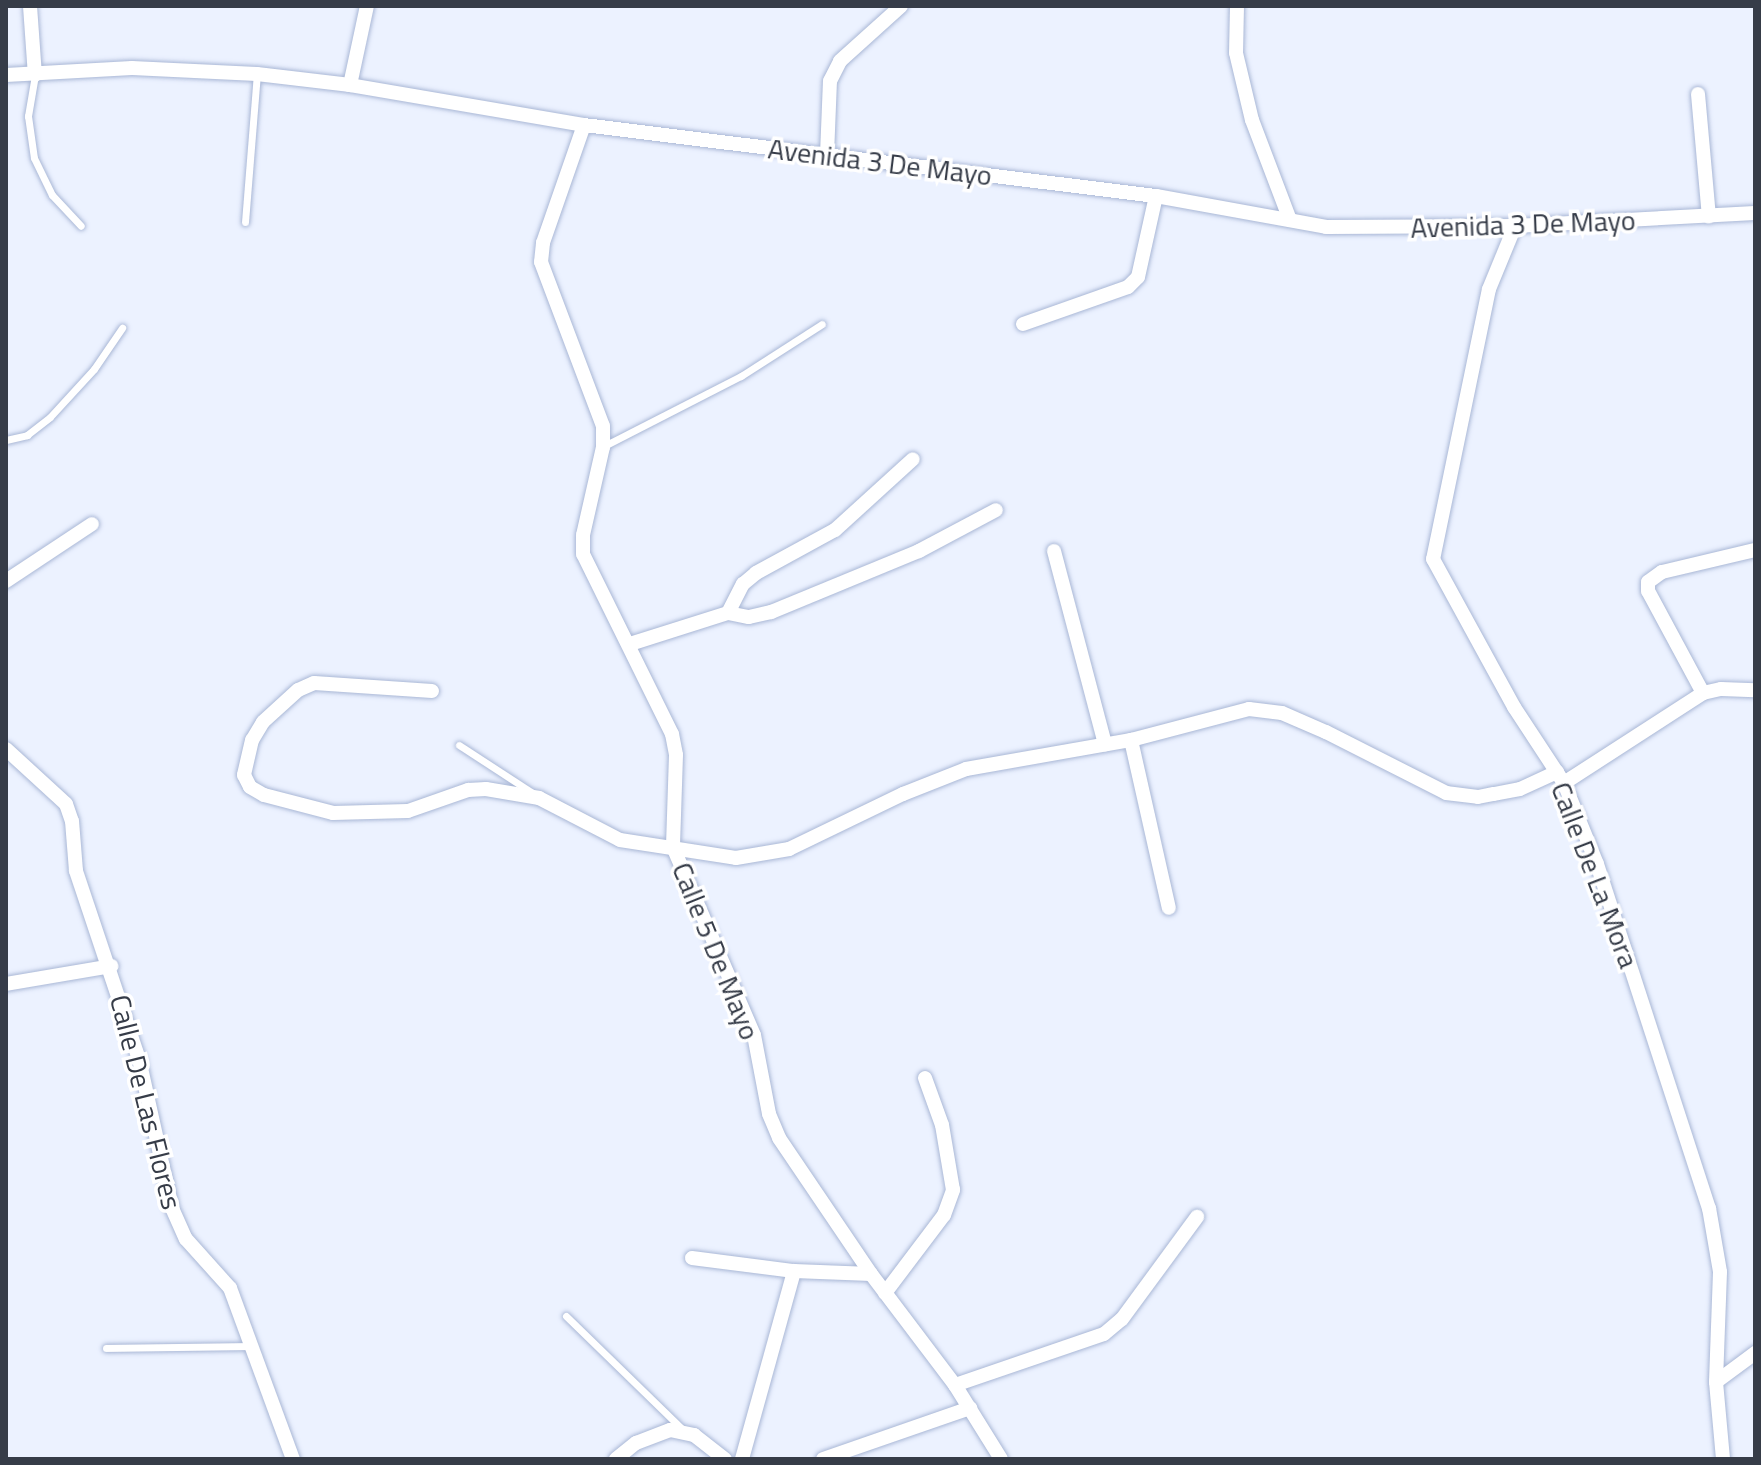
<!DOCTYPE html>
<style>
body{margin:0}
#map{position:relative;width:1761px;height:1465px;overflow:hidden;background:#ecf2ff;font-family:"Titillium Web",sans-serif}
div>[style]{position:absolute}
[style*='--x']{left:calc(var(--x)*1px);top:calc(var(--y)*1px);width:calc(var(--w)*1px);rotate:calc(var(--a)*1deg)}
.roads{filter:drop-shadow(0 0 2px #a9b7d6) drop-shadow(0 0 2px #a9b7d6)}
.lane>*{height:7px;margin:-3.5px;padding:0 3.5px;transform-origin:3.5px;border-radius:3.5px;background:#fff}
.street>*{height:14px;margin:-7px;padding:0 7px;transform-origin:7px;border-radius:7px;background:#fff}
span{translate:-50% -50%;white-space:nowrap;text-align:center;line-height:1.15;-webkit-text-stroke:7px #fff;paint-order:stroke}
.street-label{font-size:28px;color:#363c48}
.frame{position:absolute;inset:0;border:8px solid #363c48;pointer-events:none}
</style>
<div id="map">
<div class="roads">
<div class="lane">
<i style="--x:35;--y:75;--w:42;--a:99.7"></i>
<i style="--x:28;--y:116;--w:42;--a:81.9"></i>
<i style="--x:34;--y:158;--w:41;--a:64.1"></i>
<i style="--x:52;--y:195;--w:42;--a:46.9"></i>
<i style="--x:245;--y:222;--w:148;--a:-85.4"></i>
<i style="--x:6;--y:440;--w:22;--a:-13"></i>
<i style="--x:27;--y:435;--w:29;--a:-38"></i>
<i style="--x:50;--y:417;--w:65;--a:-47.5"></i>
<i style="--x:94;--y:369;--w:50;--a:-55.7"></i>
<i style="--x:604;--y:446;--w:154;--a:-27.1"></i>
<i style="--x:741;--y:376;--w:96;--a:-32.7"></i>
<i style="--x:459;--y:745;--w:86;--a:33.1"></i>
<i style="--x:566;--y:1316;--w:162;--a:44.2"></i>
<i style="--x:106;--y:1348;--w:143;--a:-0.8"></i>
</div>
<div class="street">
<i style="--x:30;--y:6;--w:69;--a:85.9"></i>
<i style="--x:1237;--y:6;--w:47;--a:91.2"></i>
<i style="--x:1236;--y:53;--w:69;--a:76.6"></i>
<i style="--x:1252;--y:120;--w:107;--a:69.2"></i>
<i style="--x:6;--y:75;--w:126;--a:-3.2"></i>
<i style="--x:132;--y:68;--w:125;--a:2.7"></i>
<i style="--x:257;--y:74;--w:94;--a:6.7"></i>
<i style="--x:350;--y:85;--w:237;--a:9.7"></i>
<i style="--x:584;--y:125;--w:576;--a:7.08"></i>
<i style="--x:1156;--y:196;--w:173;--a:10.3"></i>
<i style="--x:1326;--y:227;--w:189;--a:-0.3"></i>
<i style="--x:1515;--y:226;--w:240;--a:-3.1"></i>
<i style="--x:350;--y:85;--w:81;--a:-77.9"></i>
<i style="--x:1698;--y:94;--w:123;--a:84.9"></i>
<i style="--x:584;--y:125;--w:125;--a:109.2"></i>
<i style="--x:543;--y:243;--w:19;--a:96"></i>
<i style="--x:541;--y:262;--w:175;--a:69.3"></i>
<i style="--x:603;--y:426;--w:21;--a:90"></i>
<i style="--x:603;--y:447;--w:90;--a:102.8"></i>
<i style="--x:583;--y:535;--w:19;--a:90"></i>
<i style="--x:583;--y:554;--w:201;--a:63.7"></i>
<i style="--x:672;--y:734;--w:21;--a:79"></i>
<i style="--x:676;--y:755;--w:92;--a:91.9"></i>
<i style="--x:673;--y:847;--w:205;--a:66.7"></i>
<i style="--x:754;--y:1035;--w:80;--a:79.2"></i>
<i style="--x:769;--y:1114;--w:26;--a:67"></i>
<i style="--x:779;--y:1138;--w:164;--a:55.9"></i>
<i style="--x:871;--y:1274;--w:139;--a:52.9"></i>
<i style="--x:955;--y:1385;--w:87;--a:58.1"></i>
<i style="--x:827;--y:155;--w:74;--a:-87.7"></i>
<i style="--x:830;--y:81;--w:22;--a:-63"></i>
<i style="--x:840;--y:61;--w:82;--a:-42"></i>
<i style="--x:1515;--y:226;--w:68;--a:112.4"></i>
<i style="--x:1489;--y:289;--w:276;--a:101.7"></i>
<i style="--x:1433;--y:559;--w:169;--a:61.3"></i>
<i style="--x:1514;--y:707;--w:91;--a:56.7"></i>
<i style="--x:1564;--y:783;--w:87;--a:67.8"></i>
<i style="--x:1597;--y:864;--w:362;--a:72"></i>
<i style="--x:1709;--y:1208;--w:65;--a:80.2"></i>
<i style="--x:1720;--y:1272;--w:110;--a:92.1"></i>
<i style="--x:1716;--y:1382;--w:77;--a:84.8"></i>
<i style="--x:1023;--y:324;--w:111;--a:-19.4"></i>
<i style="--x:1128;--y:287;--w:14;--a:-45"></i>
<i style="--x:1138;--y:277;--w:83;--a:-77.5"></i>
<i style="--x:1054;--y:551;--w:200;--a:75.2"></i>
<i style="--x:6;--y:581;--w:103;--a:-33.5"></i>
<i style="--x:728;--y:613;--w:33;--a:-63"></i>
<i style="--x:743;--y:584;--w:17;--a:-40"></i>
<i style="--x:756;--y:573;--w:90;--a:-28.6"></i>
<i style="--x:835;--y:530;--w:105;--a:-42.3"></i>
<i style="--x:630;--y:644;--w:103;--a:-17.6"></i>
<i style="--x:728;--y:613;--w:21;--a:11"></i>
<i style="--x:749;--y:617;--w:23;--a:-13"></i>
<i style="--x:771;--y:612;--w:160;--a:-22.4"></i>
<i style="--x:919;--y:551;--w:87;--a:-28"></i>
<i style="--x:432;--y:691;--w:118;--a:-176.1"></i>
<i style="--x:314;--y:683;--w:17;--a:156"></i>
<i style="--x:298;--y:690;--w:47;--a:137.6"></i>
<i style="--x:263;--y:722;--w:21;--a:121"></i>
<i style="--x:252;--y:740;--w:36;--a:103"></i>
<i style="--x:244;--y:775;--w:13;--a:63"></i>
<i style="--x:250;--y:787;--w:16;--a:30"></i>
<i style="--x:264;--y:795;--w:71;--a:14.6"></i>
<i style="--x:333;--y:813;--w:75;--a:-1.5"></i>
<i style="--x:408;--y:811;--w:64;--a:-19.3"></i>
<i style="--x:468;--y:790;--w:18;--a:-3"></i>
<i style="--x:486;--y:789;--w:54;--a:9.6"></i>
<i style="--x:539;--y:798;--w:91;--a:27.4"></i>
<i style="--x:620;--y:840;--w:117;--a:8.8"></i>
<i style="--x:736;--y:858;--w:54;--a:-9.6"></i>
<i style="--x:789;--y:849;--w:127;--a:-25.8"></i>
<i style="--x:903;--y:794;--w:68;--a:-21.6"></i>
<i style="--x:966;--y:769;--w:168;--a:-10"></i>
<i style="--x:1131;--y:740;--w:122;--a:-14.7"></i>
<i style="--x:1249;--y:709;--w:33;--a:7"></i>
<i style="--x:1282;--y:713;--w:48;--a:23.4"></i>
<i style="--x:1326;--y:732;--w:135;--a:26.9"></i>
<i style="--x:1446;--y:793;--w:32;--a:7"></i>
<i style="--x:1478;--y:797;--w:16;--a:-11"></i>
<i style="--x:1494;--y:794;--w:26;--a:-11"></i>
<i style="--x:1520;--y:789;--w:41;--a:-24.7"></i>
<i style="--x:1703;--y:693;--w:116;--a:-118.3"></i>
<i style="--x:1648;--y:591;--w:9;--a:-90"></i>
<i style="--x:1648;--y:582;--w:17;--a:-36"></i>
<i style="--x:1662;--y:572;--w:96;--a:-13.3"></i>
<i style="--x:1131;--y:740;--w:172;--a:77.3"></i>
<i style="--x:6;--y:749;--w:81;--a:42.5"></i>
<i style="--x:66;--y:804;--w:18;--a:71"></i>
<i style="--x:72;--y:821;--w:50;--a:85.4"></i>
<i style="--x:76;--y:871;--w:198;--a:71.5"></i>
<i style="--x:139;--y:1059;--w:153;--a:77.5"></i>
<i style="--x:172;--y:1208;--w:34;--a:66"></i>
<i style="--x:186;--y:1239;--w:66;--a:48.1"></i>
<i style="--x:230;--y:1288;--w:182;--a:69.8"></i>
<i style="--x:1564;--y:783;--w:166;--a:-32.9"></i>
<i style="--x:1703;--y:693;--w:18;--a:-13"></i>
<i style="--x:1721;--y:689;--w:34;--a:2"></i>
<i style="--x:6;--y:984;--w:107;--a:-9.7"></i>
<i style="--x:692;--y:1258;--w:103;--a:7.3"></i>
<i style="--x:794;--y:1271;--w:77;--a:2.2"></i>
<i style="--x:885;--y:1293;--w:98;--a:-52.9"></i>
<i style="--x:944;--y:1215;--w:27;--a:-70"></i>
<i style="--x:953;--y:1190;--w:66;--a:-99.6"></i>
<i style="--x:942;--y:1125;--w:50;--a:-109.9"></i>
<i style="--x:1716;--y:1382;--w:49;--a:-36.6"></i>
<i style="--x:955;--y:1385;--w:157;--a:-18.9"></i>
<i style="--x:1104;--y:1334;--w:23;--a:-40"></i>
<i style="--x:1122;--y:1319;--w:127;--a:-53.7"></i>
<i style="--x:616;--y:1459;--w:26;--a:-39"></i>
<i style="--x:636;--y:1443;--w:36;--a:-21"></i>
<i style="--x:670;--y:1430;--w:25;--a:12"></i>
<i style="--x:694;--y:1435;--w:39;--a:38"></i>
<i style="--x:742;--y:1459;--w:195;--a:-74.5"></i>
<i style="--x:823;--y:1459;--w:156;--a:-19.1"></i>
</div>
</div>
<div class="street-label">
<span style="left:880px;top:162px;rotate:7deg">Avenida 3 De Mayo</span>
<span style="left:1523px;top:224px;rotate:-2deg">Avenida 3 De Mayo</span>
<span style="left:1595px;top:875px;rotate:69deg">Calle De La Mora</span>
<span style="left:716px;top:951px;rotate:68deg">Calle 5 De Mayo</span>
<span style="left:146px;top:1102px;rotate:76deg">Calle De Las Flores</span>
</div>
<div class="frame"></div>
</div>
